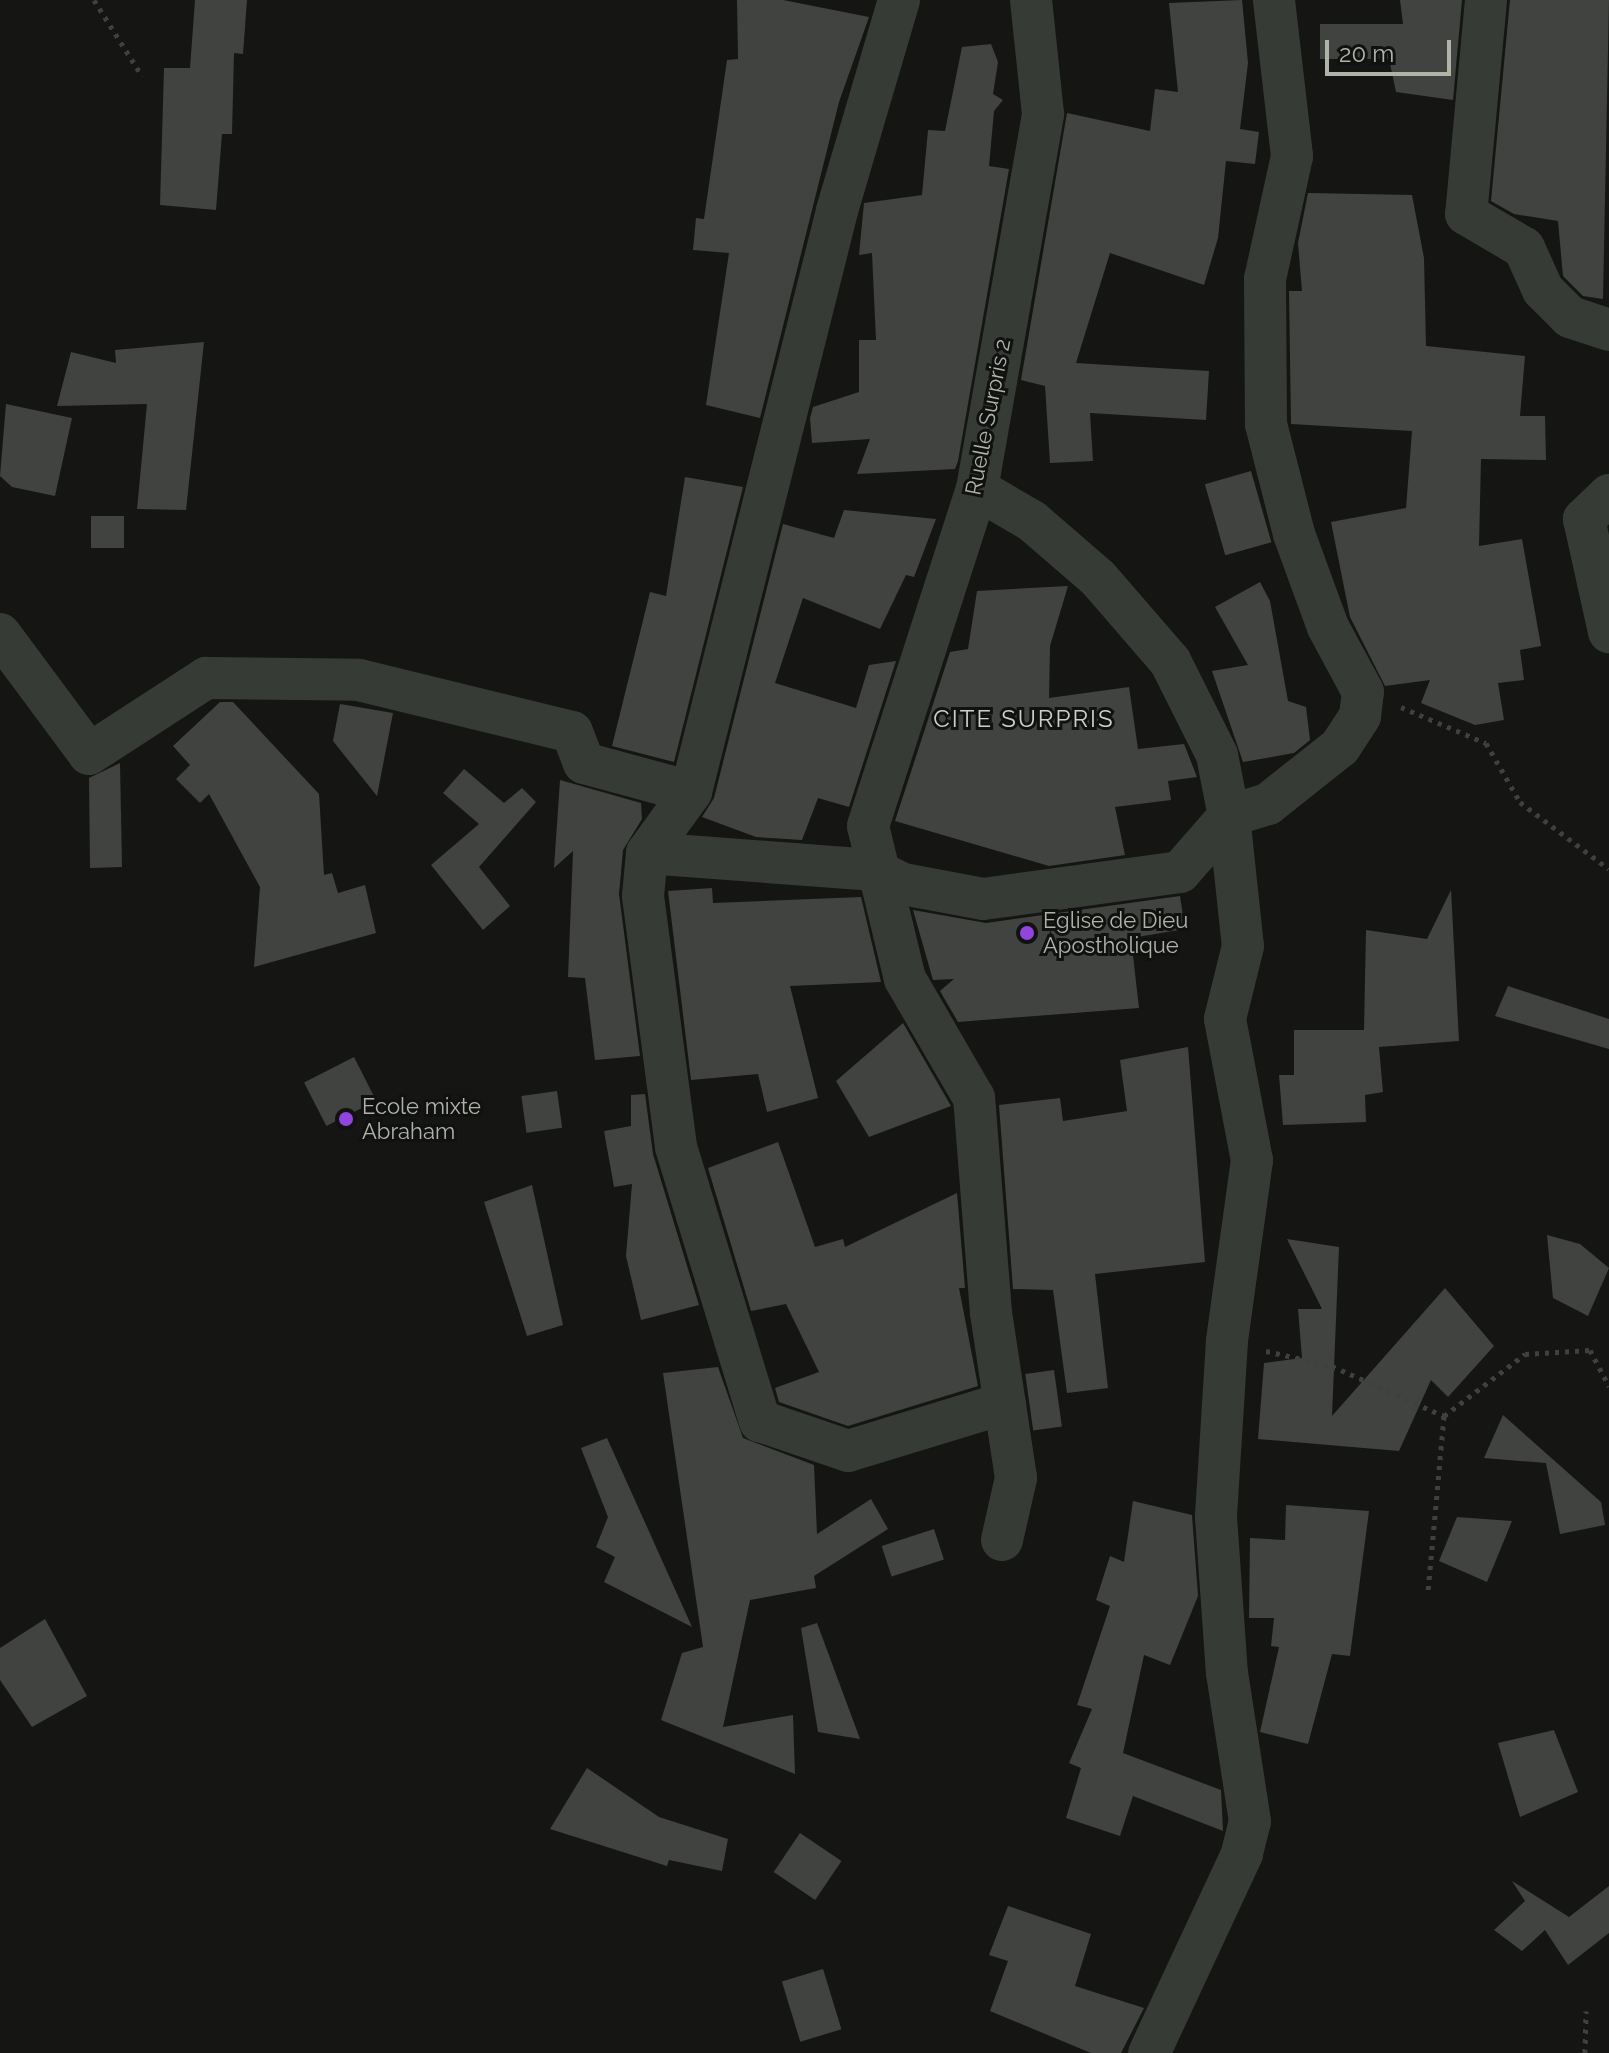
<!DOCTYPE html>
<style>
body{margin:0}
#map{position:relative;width:1609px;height:2053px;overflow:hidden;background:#151614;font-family:Raleway,sans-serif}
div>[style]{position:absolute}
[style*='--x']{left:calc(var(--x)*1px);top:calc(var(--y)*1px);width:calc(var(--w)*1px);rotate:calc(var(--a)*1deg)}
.building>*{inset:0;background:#40433f;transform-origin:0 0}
.path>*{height:5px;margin-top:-2.5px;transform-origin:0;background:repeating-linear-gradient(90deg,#3e413c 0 4px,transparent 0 10px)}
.street>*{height:42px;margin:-21px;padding:0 21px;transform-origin:21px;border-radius:21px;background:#373b36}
.dots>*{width:22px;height:22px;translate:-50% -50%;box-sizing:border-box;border:4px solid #101110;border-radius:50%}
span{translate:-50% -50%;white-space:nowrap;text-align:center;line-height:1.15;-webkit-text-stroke:6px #101110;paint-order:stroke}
.street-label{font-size:22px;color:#aeb5a8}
.poi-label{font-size:22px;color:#aeb5a8}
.left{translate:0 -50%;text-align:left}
.neighbourhood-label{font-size:24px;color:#ccd1c8;letter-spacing:2px}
.scale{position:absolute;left:1325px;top:40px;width:126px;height:36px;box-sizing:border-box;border:4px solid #aeb5a8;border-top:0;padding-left:10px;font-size:24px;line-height:28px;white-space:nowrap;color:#aeb5a8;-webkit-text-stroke:6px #101110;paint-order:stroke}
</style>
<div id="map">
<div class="building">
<i style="clip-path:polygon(195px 0,247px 0,243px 54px,234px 53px,232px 134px,222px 134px,216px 210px,160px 205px,164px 68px,190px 68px)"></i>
<i style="clip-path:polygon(737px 0,783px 0,869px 17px,839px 102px,760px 418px,706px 405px,729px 253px,693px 250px,696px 218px,704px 219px,727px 60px,738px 59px)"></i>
<i style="clip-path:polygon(1242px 0,1248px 63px,1240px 129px,1259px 132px,1255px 164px,1226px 161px,1218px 238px,1204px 285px,1110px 253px,1076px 363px,1209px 371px,1206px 420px,1090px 413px,1093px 461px,1050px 463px,1045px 386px,1021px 380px,1067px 113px,1150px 131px,1155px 89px,1178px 92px,1169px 3px)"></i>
<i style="clip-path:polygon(1400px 0,1462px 0,1453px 100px,1396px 92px,1389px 59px,1320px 59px,1320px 24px,1403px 24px)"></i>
<i style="clip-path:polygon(1510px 0,1609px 0,1603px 299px,1583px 296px,1563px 276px,1558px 221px,1514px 214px,1491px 201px)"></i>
<i style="clip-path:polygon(991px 44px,998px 62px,993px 94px,1003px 100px,994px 111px,989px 166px,1009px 169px,958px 461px,955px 469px,857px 474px,870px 439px,812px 443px,810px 418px,813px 407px,859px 392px,859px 340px,876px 340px,872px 253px,859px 255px,864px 203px,922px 195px,928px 130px,945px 131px,962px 47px)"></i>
<i style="clip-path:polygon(1308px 193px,1412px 195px,1424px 258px,1426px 346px,1525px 356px,1520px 416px,1545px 416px,1546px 460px,1481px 459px,1479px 546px,1522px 539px,1541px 646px,1520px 650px,1524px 680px,1498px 683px,1504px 720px,1475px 725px,1421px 703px,1430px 680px,1385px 686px,1350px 617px,1331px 522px,1406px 508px,1412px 431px,1291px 424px,1289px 291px,1302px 291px,1298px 243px)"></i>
<i style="clip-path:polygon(204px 342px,186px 510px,137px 509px,147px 404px,57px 406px,71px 352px,116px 363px,115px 350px)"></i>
<i style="clip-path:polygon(6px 404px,72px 418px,55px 496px,12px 487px,0 476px)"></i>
<i style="left:1251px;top:471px;width:74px;height:48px;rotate:74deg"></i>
<i style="clip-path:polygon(685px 477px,743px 487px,674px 762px,612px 746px,650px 592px,666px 596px)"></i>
<i style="clip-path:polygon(844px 510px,936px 519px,914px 577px,906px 575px,880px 629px,803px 598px,775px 683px,856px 708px,869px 665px,896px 661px,849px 807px,818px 798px,802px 840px,756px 837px,702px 817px,714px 798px,783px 524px,834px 538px)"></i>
<i style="left:91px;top:516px;width:33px;height:32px"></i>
<i style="clip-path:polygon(1260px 582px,1270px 601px,1288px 701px,1306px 707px,1310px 740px,1294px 753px,1243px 762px,1212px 671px,1248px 665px,1215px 607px)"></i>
<i style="clip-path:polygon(1068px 586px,1050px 646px,1049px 698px,1129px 687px,1138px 749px,1184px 744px,1197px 777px,1168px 781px,1171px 800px,1115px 807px,1125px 855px,1049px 866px,895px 821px,950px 652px,968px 649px,977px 591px)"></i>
<i style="clip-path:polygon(220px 702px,233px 702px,319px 794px,324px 875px,332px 873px,338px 893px,365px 885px,376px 933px,254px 967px,260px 887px,209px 794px,200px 803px,176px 779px,190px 765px,173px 746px)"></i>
<i style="clip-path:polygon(340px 704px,393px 713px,377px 796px,333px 741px)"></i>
<i style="clip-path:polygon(120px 763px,122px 867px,90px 868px,89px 778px)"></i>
<i style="clip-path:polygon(464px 769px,504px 803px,522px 788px,536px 802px,479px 867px,510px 906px,483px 930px,431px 865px,479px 824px,443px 793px)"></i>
<i style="clip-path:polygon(560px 780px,641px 803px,642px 819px,623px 850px,619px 894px,640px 1056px,595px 1060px,585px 978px,568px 977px,573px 851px,554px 868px)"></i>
<i style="clip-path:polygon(712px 888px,713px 903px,861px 897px,881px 982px,790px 986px,818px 1098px,767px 1112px,758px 1074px,691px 1080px,668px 891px)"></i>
<i style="clip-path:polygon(1451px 890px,1459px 1041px,1379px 1047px,1383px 1092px,1365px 1095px,1366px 1122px,1283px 1125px,1279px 1075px,1294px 1075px,1294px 1030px,1364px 1030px,1366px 930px,1427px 939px)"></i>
<i style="clip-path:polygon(1180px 896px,1185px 929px,1131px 938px,1139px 1008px,958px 1022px,940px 991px,954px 979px,933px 980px,913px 910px,986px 923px)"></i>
<i style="clip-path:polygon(1508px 986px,1609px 1019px,1609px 1049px,1495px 1016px)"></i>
<i style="clip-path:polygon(903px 1023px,951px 1106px,869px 1137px,836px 1081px)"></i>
<i style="clip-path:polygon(1188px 1047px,1205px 1262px,1095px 1274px,1108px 1388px,1067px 1393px,1053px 1290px,1013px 1289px,999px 1105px,1060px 1098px,1063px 1121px,1127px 1111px,1120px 1060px)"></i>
<i style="left:354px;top:1057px;width:49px;height:56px;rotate:63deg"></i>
<i style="left:557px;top:1091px;width:37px;height:36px;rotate:82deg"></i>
<i style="clip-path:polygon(645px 1094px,653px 1154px,699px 1305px,641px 1320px,626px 1256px,632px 1184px,614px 1187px,604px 1131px,631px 1126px,631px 1095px)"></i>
<i style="clip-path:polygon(778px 1142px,815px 1247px,843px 1239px,845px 1247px,957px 1193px,965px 1288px,959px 1288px,978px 1386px,848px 1426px,779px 1402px,775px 1388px,819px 1372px,786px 1304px,751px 1311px,708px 1168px)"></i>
<i style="clip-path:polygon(532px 1185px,563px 1325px,527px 1336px,484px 1202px)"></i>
<i style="clip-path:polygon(1547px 1235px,1580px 1244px,1609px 1268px,1588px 1316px,1553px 1298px)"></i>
<i style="clip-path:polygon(1287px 1239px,1339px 1247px,1332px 1416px,1445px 1288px,1494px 1346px,1448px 1397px,1431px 1380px,1399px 1451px,1258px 1439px,1264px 1363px,1302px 1358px,1298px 1309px,1322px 1309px)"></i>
<i style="clip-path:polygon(718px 1367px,743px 1438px,814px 1465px,817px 1534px,871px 1499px,888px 1529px,814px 1576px,816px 1588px,750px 1600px,723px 1727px,793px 1715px,795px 1774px,661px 1720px,682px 1653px,703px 1647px,663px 1373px)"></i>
<i style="left:1054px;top:1370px;width:57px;height:29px;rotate:82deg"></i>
<i style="clip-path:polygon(1503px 1415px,1601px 1502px,1605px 1525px,1560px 1534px,1546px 1463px,1484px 1458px)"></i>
<i style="clip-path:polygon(607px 1438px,692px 1627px,604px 1582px,615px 1557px,596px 1547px,608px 1517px,581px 1448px)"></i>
<i style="clip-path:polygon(1133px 1501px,1192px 1515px,1198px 1596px,1170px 1665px,1144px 1655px,1123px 1753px,1221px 1790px,1223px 1831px,1133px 1796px,1120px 1836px,1066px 1818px,1081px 1768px,1069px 1763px,1092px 1709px,1077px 1705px,1110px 1606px,1096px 1600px,1110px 1556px,1124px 1562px)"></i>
<i style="clip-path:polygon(1286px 1505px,1369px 1511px,1350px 1656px,1332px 1654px,1308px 1744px,1260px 1732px,1279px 1647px,1271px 1646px,1274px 1618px,1249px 1618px,1250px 1538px,1285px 1540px)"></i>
<i style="clip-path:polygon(1457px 1517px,1512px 1521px,1487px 1582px,1439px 1561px)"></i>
<i style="left:934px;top:1529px;width:32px;height:55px;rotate:72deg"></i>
<i style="clip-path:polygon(45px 1619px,87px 1696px,32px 1727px,0 1680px,0 1648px)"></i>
<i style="clip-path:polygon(817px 1623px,860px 1739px,818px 1732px,801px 1628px)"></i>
<i style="clip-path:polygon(1554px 1730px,1578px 1792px,1520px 1817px,1498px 1743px)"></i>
<i style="clip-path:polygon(587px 1768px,659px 1817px,728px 1839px,722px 1871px,669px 1860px,667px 1866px,550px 1829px)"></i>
<i style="left:800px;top:1833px;width:50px;height:47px;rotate:34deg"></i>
<i style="clip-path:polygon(1512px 1881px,1569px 1917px,1609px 1886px,1609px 1933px,1568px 1965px,1545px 1930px,1522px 1951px,1494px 1930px,1525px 1901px)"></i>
<i style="clip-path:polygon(1008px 1906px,1091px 1934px,1075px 1986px,1144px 2008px,1121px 2053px,1091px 2053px,990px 2011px,1008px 1961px,989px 1955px)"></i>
<i style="left:823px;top:1969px;width:63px;height:43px;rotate:73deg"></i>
</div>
<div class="path">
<i style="--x:94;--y:0;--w:90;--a:57.7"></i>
<i style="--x:1401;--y:707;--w:92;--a:23"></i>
<i style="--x:1486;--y:743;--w:68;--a:60"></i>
<i style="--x:1520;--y:802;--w:111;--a:37"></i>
<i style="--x:1266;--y:1351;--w:68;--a:12.8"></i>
<i style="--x:1332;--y:1366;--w:123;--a:24.1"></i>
<i style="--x:1444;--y:1416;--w:176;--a:95.2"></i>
<i style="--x:1444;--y:1416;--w:102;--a:-37.4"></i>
<i style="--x:1525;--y:1354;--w:65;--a:-3.5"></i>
<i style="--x:1590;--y:1350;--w:41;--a:62.2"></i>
<i style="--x:1585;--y:2053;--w:42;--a:-88.6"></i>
</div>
<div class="street">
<i style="--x:899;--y:0;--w:220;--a:106.4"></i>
<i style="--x:837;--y:211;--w:599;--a:104.11"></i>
<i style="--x:691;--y:792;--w:75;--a:125.8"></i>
<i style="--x:647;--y:853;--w:43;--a:95.3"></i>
<i style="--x:643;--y:896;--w:253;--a:82.5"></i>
<i style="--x:676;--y:1147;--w:287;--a:73"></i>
<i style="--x:760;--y:1421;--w:93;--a:18.8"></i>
<i style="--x:848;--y:1451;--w:164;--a:-17"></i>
<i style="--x:1486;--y:0;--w:215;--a:95.3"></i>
<i style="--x:1466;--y:214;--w:67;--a:30.4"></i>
<i style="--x:1524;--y:248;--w:46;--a:65.7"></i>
<i style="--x:1543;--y:290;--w:38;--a:45"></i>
<i style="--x:1570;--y:317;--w:41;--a:18.4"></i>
<i style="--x:977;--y:489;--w:64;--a:30.2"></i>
<i style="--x:1032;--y:521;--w:87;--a:40.8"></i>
<i style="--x:1098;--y:578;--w:110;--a:49.1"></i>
<i style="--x:1170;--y:661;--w:105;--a:63.4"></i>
<i style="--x:1217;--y:755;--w:62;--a:78.9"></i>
<i style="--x:1229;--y:816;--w:131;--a:83.9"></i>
<i style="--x:1243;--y:946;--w:75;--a:103.9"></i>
<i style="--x:1225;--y:1019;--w:144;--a:79.2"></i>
<i style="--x:1252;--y:1160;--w:183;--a:97.9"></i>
<i style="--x:1227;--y:1341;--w:176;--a:93.6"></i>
<i style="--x:1216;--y:1517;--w:156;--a:86"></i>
<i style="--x:1227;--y:1673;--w:150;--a:81.2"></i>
<i style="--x:1250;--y:1821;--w:34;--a:104"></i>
<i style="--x:1242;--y:1854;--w:220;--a:115"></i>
<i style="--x:1609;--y:495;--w:35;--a:136"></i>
<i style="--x:1584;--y:519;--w:116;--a:77.5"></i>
<i style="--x:0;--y:634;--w:149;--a:53.4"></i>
<i style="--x:89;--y:754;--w:140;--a:-33"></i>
<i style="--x:206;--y:678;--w:153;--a:0.7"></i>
<i style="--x:359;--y:680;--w:219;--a:13.7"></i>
<i style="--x:572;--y:732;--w:33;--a:69"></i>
<i style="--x:584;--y:763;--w:111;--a:15.2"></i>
<i style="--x:647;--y:853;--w:229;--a:4.3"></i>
<i style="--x:875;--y:870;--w:31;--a:27"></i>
<i style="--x:903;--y:884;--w:81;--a:10.6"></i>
<i style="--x:983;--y:899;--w:199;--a:-7.8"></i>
<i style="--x:1180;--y:872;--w:74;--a:-48.8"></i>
<i style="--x:1229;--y:816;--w:41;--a:-17.1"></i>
<i style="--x:1268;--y:804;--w:92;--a:-38.4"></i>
<i style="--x:1340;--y:747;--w:37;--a:-57"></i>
<i style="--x:1360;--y:716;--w:24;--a:-83"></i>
<i style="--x:1363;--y:692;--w:74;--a:-118.3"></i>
<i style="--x:1328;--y:627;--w:99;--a:-110.1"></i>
<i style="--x:1294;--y:534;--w:114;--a:-104.3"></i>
<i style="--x:1266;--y:424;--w:145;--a:-90.4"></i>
<i style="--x:1265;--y:279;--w:126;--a:-77.6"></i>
<i style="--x:1292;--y:156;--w:157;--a:-96.6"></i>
<i style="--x:1002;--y:1540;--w:64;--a:-77.3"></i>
<i style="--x:1016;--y:1478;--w:167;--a:-98.6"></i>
<i style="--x:991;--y:1313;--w:216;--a:-94.5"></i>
<i style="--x:974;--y:1098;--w:138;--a:-120.1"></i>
<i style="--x:905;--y:979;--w:157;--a:-103.6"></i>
<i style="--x:868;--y:826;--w:354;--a:-72.1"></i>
<i style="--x:977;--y:489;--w:381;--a:-80"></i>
<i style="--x:1043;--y:114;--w:115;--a:-96"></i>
</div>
<div class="dots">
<i style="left:1027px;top:933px;background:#9245dd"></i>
<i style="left:346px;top:1119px;background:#9245dd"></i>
</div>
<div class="street-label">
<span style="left:988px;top:417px;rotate:-79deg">Ruelle Surpris 2</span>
</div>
<div class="poi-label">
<span class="left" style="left:1043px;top:933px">Eglise de Dieu<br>Apostholique</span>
<span class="left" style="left:362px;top:1119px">Ecole mixte<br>Abraham</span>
</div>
<div class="neighbourhood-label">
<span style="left:1024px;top:719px">CITE SURPRIS</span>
</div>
<div class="scale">20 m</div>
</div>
